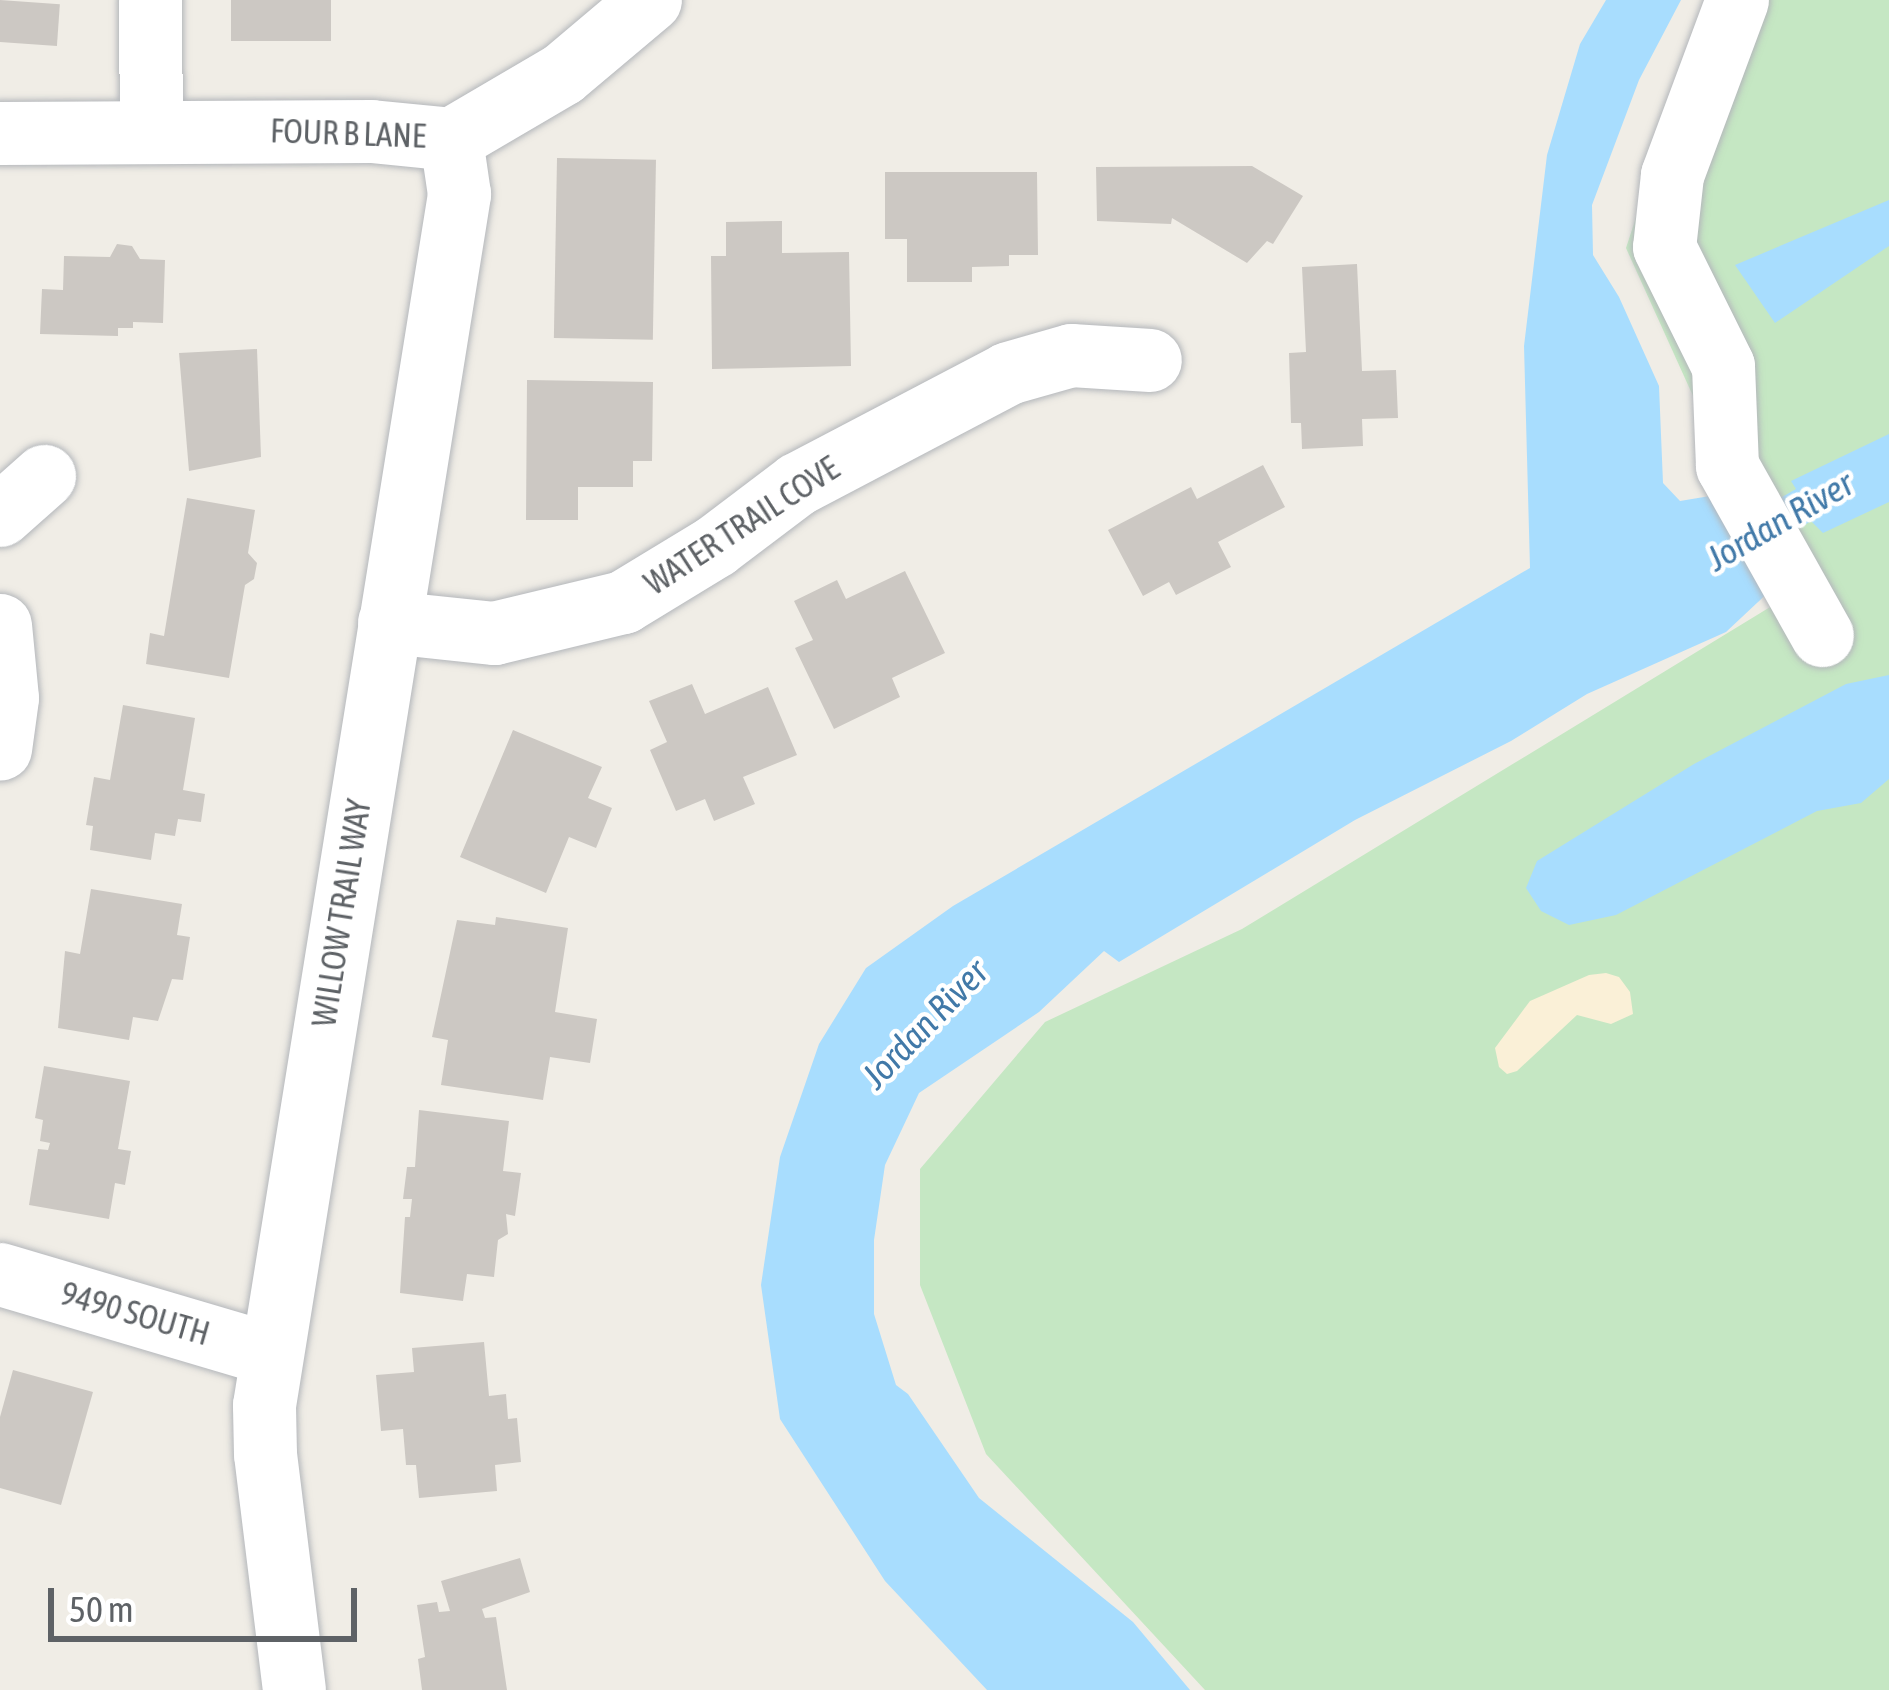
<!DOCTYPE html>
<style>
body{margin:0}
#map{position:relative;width:1889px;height:1690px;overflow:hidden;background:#f0ede6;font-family:"Asap Condensed",sans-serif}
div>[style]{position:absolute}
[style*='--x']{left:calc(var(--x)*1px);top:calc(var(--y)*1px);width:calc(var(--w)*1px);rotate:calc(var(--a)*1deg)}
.green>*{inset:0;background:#c5e7c3}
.sand>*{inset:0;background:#faf0d7}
.water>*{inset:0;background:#a8ddfe}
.building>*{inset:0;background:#ccc8c3;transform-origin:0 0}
.roads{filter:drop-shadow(0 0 3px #b4b7bb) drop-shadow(0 0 3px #b4b7bb)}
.minor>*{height:63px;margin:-31.5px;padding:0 31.5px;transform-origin:31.5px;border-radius:31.5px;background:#fff}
span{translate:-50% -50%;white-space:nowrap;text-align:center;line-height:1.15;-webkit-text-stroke:9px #fff;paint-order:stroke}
.street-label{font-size:33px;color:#5e6266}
.water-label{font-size:36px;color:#4179a8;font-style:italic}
.scale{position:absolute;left:48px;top:1588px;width:309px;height:54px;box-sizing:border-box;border:6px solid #5e6266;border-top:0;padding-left:15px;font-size:36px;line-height:42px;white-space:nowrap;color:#5e6266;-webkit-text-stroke:9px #fff;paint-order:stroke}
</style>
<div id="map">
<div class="green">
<i style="clip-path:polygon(1707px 0,1889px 0,1889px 1690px,1205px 1690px,986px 1454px,920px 1285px,920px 1169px,1045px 1022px,1242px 929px,1813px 581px,1698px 407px,1626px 248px)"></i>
</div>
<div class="sand">
<i style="clip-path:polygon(1606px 973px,1619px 977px,1630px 992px,1633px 1014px,1611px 1024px,1577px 1015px,1517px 1071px,1507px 1074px,1499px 1067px,1495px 1048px,1530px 1001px,1589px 975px)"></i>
</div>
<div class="water">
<i style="clip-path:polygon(1606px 0,1681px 0,1639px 80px,1592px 205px,1593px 255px,1619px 297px,1659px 386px,1663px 483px,1680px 501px,1722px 494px,1742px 520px,1796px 489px,1791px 481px,1889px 434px,1889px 502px,1823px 533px,1811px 521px,1759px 553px,1774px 587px,1726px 632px,1587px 694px,1511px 741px,1355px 820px,1119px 962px,1104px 951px,1039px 1012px,919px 1093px,885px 1165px,874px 1240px,874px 1314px,896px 1385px,908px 1394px,979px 1498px,1133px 1622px,1190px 1690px,987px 1690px,885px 1581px,780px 1419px,761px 1285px,780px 1157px,819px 1044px,866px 968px,953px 906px,1530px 568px,1524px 346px,1547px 155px,1580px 44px)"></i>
<i style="clip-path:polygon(1889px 200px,1889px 246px,1775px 323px,1735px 265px)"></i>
<i style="clip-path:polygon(1889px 675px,1889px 779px,1861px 803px,1817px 811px,1616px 915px,1569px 925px,1541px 911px,1526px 888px,1537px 861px,1694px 764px,1846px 684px)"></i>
</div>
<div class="building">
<i style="left:0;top:0;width:60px;height:42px;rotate:4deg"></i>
<i style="left:231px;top:0;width:100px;height:41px"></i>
<i style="left:557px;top:158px;width:99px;height:180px;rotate:1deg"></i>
<i style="clip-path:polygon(1252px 166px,1303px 196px,1273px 244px,1267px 241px,1247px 263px,1172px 218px,1171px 224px,1097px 221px,1096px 167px)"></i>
<i style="clip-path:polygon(885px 172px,1037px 172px,1038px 255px,1009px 255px,1009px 266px,972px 267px,972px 282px,907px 282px,907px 239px,885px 239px)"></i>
<i style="clip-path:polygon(782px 221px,782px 253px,849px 252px,851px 366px,712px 369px,711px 256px,726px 256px,726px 222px)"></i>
<i style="clip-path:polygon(117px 244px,132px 246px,140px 259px,165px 260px,163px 323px,133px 322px,133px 328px,118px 328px,118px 336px,40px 334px,42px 289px,63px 290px,64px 256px,110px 257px)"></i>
<i style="clip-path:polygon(1357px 264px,1362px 371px,1396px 370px,1398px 418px,1362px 419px,1363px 446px,1302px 449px,1301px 423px,1291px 423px,1289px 353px,1306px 352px,1302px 267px)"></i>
<i style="clip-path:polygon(257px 349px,261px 457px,189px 471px,179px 353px)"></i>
<i style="clip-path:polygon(527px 380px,653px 382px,652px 461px,633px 461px,633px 487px,578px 487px,578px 520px,526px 520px)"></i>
<i style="clip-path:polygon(1263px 465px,1285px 507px,1218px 542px,1231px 567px,1176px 595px,1169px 582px,1143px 596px,1108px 530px,1191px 487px,1197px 499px)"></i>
<i style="clip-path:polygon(187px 498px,255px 510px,248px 553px,257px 563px,254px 579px,245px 585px,229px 678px,146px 664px,150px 633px,164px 636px)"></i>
<i style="clip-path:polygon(905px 571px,945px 653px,892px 678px,900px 697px,834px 729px,795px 648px,813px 640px,794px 601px,837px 580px,846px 599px)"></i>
<i style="clip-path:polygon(692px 684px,705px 714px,768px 687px,797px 755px,743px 777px,755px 804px,714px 821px,705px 799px,676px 811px,650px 750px,667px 742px,649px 701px)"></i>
<i style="clip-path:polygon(123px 705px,195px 718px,183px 790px,205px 794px,201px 822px,178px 819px,175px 836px,155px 833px,151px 860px,90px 850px,93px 826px,86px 825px,94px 777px,110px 780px)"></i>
<i style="clip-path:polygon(513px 730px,602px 767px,588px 798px,612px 808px,596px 848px,569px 837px,546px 893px,460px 857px)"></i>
<i style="clip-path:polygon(91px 889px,182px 904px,177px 935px,190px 937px,183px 980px,172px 979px,158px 1021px,133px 1017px,129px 1040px,58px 1028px,65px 951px,80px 954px)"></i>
<i style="clip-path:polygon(496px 917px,568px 928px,555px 1012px,597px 1019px,590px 1063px,550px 1057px,543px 1100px,441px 1085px,448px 1040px,432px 1037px,457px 920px,495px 925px)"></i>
<i style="clip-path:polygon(44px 1066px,130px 1081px,118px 1149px,131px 1151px,125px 1185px,115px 1183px,109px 1219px,29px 1205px,38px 1149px,48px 1150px,50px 1143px,40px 1141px,43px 1120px,35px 1118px)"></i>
<i style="clip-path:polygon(419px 1110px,509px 1121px,503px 1171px,521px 1173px,515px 1216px,506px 1214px,508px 1234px,498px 1240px,494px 1277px,467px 1274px,463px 1301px,400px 1293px,405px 1217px,410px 1217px,412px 1199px,403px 1199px,407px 1167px,415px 1167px)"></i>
<i style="clip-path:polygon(484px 1342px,489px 1396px,506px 1394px,508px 1419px,517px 1418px,521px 1462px,495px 1465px,497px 1491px,419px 1498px,416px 1465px,406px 1465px,403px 1429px,381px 1431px,376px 1375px,414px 1372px,412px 1348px)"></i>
<i style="clip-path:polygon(13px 1370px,93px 1392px,61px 1505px,0 1488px,0 1417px)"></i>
<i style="clip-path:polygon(520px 1558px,530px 1592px,482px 1609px,485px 1618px,496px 1617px,507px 1690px,422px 1690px,418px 1659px,425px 1657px,417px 1605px,437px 1602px,439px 1612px,450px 1611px,441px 1581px)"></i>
</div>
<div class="roads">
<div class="minor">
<i style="--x:150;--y:0;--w:132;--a:89.6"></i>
<i style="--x:1737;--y:0;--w:187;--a:110.4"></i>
<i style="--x:1672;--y:175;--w:72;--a:96.3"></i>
<i style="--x:1664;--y:247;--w:133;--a:63.6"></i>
<i style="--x:1723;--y:366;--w:100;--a:87.7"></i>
<i style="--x:1727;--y:466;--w:194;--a:60.7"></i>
<i style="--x:0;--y:133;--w:371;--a:-0.3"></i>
<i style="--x:371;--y:131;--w:80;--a:5.7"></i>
<i style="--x:451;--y:139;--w:129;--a:-30.4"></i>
<i style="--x:562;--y:74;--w:115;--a:-40.1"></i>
<i style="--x:0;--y:515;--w:59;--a:-41.6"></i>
<i style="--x:389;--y:622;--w:106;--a:6"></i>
<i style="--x:494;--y:633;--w:133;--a:-13.5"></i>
<i style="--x:623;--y:602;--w:108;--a:-31.3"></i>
<i style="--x:715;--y:546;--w:103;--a:-37.1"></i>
<i style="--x:797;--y:484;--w:238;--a:-27.7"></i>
<i style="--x:1008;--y:373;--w:66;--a:-15.9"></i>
<i style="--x:1071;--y:355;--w:79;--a:3.6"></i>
<i style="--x:0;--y:625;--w:73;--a:84.5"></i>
<i style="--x:7;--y:698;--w:51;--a:97.8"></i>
<i style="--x:0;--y:1274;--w:282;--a:16.5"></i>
<i style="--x:294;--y:1690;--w:238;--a:-97"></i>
<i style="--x:265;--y:1454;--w:49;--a:-91.2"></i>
<i style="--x:264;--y:1405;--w:1227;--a:-80.85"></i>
<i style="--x:459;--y:194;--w:56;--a:-98.3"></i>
</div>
</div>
<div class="street-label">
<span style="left:348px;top:134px;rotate:2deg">FOUR B LANE</span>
<span style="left:742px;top:526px;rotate:-33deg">WATER TRAIL COVE</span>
<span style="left:342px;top:913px;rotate:-81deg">WILLOW TRAIL WAY</span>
<span style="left:135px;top:1314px;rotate:16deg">9490 SOUTH</span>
</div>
<div class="water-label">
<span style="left:1780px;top:521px;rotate:-30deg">Jordan River</span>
<span style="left:925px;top:1024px;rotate:-46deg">Jordan River</span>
</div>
<div class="scale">50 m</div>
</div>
